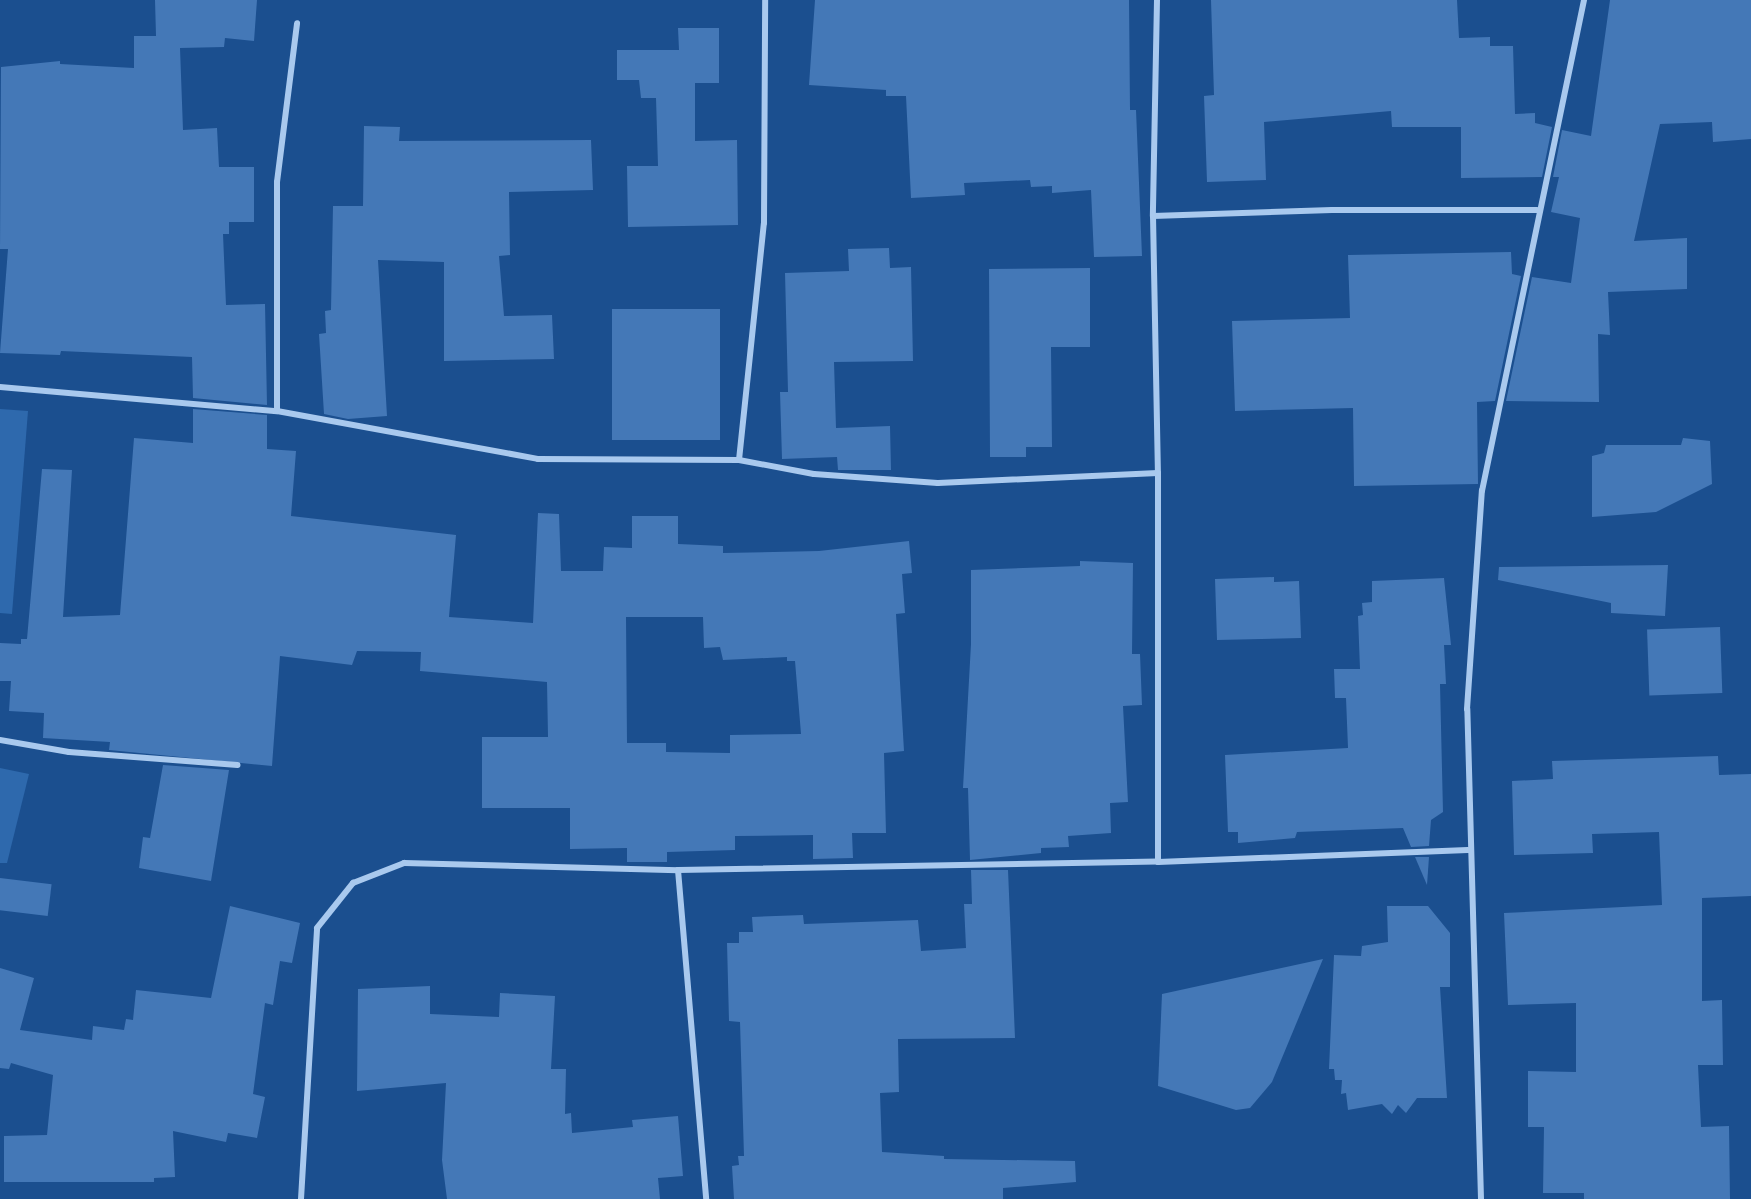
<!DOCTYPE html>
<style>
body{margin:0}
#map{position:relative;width:1751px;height:1199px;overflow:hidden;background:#1b4f8f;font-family:Roboto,sans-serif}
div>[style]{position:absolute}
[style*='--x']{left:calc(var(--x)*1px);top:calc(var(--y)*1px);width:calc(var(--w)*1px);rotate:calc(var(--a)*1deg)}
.green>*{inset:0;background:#2e69ad}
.building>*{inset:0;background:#4478b7;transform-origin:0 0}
.minor>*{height:6px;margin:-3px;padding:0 3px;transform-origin:3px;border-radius:3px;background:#a9c9ee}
span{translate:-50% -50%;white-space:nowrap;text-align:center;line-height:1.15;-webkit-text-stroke:6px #1b4f8f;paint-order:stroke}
</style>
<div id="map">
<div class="green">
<i style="clip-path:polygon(0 409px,28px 411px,12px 614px,0 613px)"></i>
<i style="clip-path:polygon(0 768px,29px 774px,7px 863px,0 863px)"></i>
</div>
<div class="building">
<i style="clip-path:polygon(155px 0,257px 0,254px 41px,225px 38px,224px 47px,180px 48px,183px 130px,217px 128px,219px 167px,254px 167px,254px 222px,229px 222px,229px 234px,223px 234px,226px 305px,265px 304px,267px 405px,193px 398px,192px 357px,61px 351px,60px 355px,0 353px,8px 249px,0 249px,1px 67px,60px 61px,60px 64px,134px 68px,134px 36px,156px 36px)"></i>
<i style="clip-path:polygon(815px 0,1129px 0,1130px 110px,1136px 110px,1142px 256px,1094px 257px,1091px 190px,1052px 193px,1052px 186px,1031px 187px,1030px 180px,964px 183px,965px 195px,911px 198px,906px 96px,886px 96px,886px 90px,809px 85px)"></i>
<i style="clip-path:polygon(1211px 0,1457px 0,1459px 38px,1490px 37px,1490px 46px,1513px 46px,1515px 114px,1535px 113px,1535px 123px,1552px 127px,1542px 177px,1461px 178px,1461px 127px,1392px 127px,1391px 111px,1264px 122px,1266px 180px,1207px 182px,1204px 96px,1214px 95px)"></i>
<i style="clip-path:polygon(1610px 0,1751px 0,1751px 139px,1713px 142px,1712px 122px,1660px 124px,1634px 241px,1687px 238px,1687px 289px,1608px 292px,1610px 335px,1598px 334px,1599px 402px,1506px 401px,1532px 277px,1571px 283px,1580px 218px,1551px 212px,1559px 177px,1553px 177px,1562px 130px,1591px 136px)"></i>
<i style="clip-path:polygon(678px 28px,719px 28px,719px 83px,695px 83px,695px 141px,737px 140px,738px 225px,628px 227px,627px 166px,658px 166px,656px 98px,641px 98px,639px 80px,617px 80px,617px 50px,679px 50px)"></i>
<i style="clip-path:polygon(364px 126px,400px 127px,399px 141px,591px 140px,593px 190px,509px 192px,510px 255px,499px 256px,504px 316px,552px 315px,554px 359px,444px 361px,444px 262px,378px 260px,387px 416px,348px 419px,324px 414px,319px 334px,326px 333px,325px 311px,331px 310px,333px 206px,363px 206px)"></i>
<i style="clip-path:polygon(889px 248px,890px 268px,911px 267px,913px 361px,834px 362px,836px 428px,890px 426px,891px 470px,838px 470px,837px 457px,782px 459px,780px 392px,788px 392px,785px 273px,849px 271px,848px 249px)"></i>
<i style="clip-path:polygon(1511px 252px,1512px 274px,1521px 276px,1495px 401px,1477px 402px,1478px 484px,1354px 486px,1353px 408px,1235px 411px,1232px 321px,1350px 318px,1348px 255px)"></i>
<i style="clip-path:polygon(1090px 268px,1090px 347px,1051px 347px,1052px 447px,1026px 447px,1026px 457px,990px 457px,989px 269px)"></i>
<i style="left:612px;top:309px;width:108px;height:131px"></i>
<i style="clip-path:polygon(evenodd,193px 409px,267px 415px,267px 449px,296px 451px,291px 516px,456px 535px,449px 617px,533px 623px,538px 513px,559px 514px,561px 571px,603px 571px,604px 547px,632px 548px,632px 516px,678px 516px,678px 544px,723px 546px,723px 553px,819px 551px,909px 541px,912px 573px,902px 574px,905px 613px,896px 614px,904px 751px,884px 753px,886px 833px,852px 833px,853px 858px,813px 859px,813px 835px,735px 836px,735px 850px,667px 852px,667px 862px,627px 862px,627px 848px,570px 849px,570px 808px,482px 808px,482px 737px,548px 737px,547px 682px,420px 671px,421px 652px,357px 651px,352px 665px,280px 656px,272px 766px,109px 750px,110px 742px,43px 738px,44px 713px,9px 711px,11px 681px,0 681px,0 643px,21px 644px,21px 639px,27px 639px,42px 469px,72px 470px,63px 617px,120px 615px,134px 438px,193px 443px,193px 409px,626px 617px,703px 617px,704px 648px,720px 647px,723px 660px,787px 657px,787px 661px,795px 661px,801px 734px,730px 735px,730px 753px,666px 752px,666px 743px,627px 743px,626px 617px)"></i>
<i style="clip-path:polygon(1683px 438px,1710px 441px,1712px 484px,1656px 512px,1592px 517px,1592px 456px,1604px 453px,1606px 445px,1681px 445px)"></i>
<i style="clip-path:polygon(1080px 561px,1133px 563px,1132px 654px,1140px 654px,1142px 705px,1123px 706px,1128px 802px,1110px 803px,1111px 833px,1068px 836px,1069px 847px,1041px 848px,1041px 853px,970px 860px,968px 788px,963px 788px,971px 644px,971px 570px,1080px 566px)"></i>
<i style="clip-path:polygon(1668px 565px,1665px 616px,1611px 613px,1611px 603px,1498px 580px,1499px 567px)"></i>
<i style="clip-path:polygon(1274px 577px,1274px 582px,1299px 581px,1301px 638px,1217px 640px,1215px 579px)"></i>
<i style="clip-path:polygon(1444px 578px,1451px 645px,1444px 645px,1446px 684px,1440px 684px,1443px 812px,1431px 820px,1429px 846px,1411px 847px,1403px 828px,1297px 832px,1295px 838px,1238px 843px,1238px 832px,1228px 832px,1225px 755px,1348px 748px,1346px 698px,1335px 698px,1334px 669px,1360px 669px,1358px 616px,1363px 615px,1362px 603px,1372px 602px,1372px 581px)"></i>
<i style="left:1720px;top:627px;width:66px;height:73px;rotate:88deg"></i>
<i style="clip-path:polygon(1718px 756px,1719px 775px,1751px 774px,1751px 896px,1702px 898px,1702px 1001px,1722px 1000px,1723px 1065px,1698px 1065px,1701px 1127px,1729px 1126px,1730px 1199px,1584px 1199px,1584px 1193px,1543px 1193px,1544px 1127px,1528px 1127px,1528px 1071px,1576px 1072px,1576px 1003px,1508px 1005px,1504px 913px,1662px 905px,1659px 832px,1592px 834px,1593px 853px,1514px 855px,1512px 781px,1553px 779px,1552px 761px)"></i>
<i style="clip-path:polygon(163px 765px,229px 770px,211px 881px,139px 868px,143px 837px,150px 838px)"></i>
<i style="clip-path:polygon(1415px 857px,1429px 857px,1427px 885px)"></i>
<i style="clip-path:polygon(971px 870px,1008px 870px,1015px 1038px,898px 1039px,899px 1092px,880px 1093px,882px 1152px,944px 1156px,944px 1159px,1075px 1161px,1076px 1182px,1003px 1188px,1003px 1199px,734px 1199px,732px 1166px,739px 1165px,738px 1156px,744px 1156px,740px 1022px,729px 1021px,727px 943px,739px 943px,739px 932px,753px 932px,752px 917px,803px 915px,804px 924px,918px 920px,921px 951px,966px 948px,964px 904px,972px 904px)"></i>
<i style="left:0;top:878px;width:52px;height:32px;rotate:7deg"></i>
<i style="clip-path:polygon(230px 906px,300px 923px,292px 963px,280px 961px,273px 1005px,265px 1003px,253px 1094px,265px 1097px,257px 1138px,228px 1133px,226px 1142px,173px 1131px,175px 1177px,154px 1178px,154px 1182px,4px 1182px,4px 1136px,47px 1135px,53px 1075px,11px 1063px,9px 1069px,0 1068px,0 968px,34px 978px,20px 1030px,92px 1040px,93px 1026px,124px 1030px,126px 1019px,133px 1020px,136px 990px,211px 998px)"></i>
<i style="clip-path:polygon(1387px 906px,1428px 906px,1450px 933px,1450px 987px,1440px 987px,1447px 1098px,1417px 1098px,1406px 1113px,1398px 1105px,1392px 1114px,1382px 1104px,1348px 1110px,1346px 1093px,1341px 1094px,1342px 1080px,1335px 1080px,1334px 1069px,1329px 1069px,1334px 955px,1361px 956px,1362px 946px,1388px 942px)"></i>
<i style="clip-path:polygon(1323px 959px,1272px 1082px,1250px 1108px,1236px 1110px,1158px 1086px,1162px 994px)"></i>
<i style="clip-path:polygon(430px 986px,430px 1014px,499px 1017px,500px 993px,555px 996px,551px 1069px,566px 1069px,565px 1114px,571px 1113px,572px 1133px,633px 1127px,632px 1120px,678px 1116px,683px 1176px,658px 1178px,660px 1199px,447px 1199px,442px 1160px,446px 1083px,357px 1091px,358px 989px)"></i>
</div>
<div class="minor">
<i style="--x:1157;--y:0;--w:216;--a:91.1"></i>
<i style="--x:1153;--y:216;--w:257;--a:88.9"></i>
<i style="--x:1158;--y:473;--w:389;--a:90"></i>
<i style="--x:1153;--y:216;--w:179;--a:-1.9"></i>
<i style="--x:1332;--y:210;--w:205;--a:0"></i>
<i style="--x:0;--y:387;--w:278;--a:5"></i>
<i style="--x:277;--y:411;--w:265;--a:10.4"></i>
<i style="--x:538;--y:459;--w:201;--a:0.3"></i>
<i style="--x:739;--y:460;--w:76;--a:10.6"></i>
<i style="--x:814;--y:474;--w:124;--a:4.2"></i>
<i style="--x:938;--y:483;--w:220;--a:-2.6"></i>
<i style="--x:277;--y:411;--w:229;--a:-90"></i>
<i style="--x:277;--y:182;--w:160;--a:-82.8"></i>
<i style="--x:739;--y:460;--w:238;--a:-84"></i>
<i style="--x:764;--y:223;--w:223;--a:-89.7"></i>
<i style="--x:0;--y:740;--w:70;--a:9.9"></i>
<i style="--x:69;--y:752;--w:169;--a:4.4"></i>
<i style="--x:678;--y:870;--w:330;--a:85.1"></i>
<i style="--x:301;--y:1199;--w:271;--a:-86.6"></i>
<i style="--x:317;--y:928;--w:58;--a:-51.3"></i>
<i style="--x:353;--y:883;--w:55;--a:-21.4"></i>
<i style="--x:404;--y:863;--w:274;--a:1.5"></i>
<i style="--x:678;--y:870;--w:480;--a:-1"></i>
<i style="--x:1158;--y:862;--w:310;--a:-2.2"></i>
<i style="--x:1481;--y:1199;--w:490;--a:-91.6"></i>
<i style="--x:1467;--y:709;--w:219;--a:-86.1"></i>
<i style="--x:1482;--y:491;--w:501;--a:-78.26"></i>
</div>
</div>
